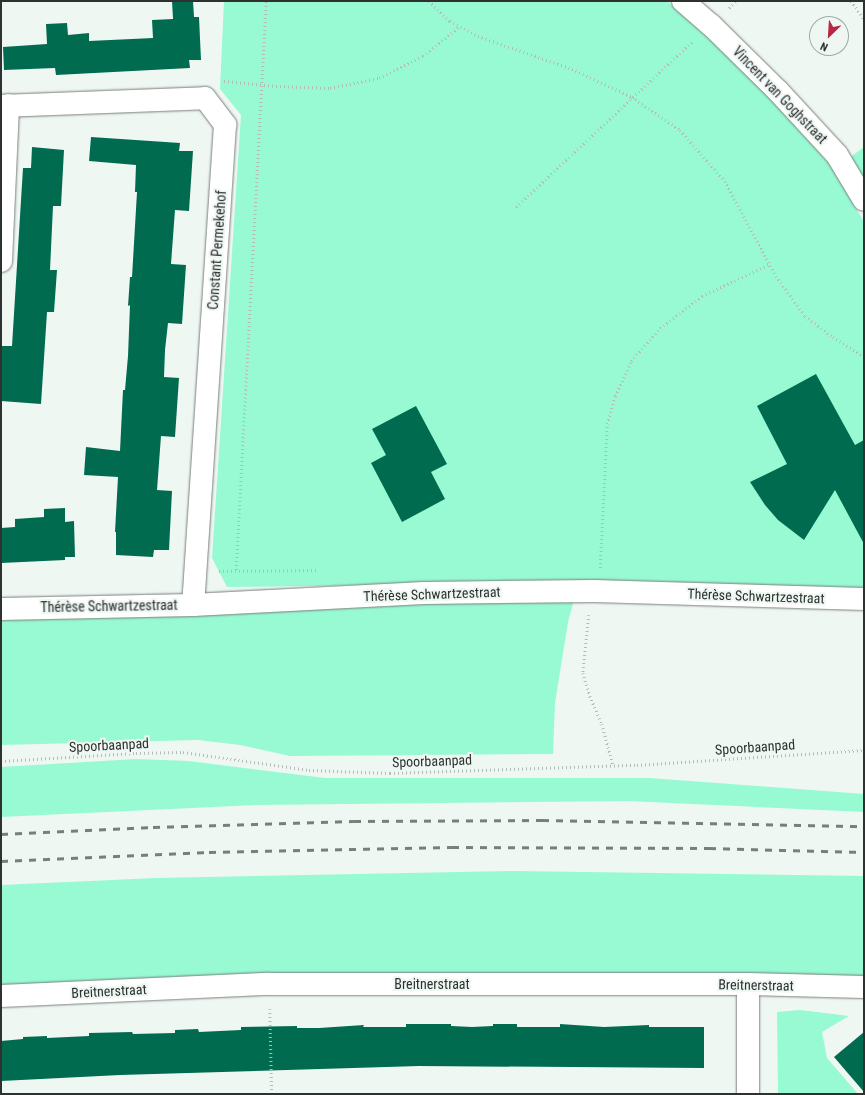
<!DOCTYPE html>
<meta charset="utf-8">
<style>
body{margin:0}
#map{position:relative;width:865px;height:1095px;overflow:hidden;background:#eff7f3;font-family:"Roboto Condensed",sans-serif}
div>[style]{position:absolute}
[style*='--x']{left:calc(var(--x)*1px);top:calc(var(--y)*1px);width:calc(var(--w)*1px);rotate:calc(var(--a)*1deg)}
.green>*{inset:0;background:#98fad3}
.building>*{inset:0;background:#016b4f}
.path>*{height:2.5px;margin-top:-1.25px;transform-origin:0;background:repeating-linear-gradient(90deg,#b4bbb8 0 1px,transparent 0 4px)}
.roads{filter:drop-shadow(0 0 1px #787f7c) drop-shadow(0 0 1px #787f7c)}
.minor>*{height:22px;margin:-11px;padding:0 11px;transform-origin:11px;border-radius:11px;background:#fff}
.rail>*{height:3px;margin-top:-1.5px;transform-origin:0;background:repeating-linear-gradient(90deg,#797e7c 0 7px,transparent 0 14px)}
span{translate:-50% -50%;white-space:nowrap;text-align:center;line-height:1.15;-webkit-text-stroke:4px #eff7f3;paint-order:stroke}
.street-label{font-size:14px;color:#2d312f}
.frame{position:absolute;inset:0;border:2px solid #2d312f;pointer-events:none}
.north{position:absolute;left:809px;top:16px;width:40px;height:40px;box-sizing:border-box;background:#eff7f3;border:1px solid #a1a8a5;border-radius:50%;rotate:205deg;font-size:11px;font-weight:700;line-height:16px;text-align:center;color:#2d312f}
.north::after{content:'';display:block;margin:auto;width:14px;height:18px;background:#b82641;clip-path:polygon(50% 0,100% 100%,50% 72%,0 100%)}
</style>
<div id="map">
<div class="green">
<i style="clip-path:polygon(224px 1px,667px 1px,756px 81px,831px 166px,864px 222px,864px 588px,615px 582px,227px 587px,212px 558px,241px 115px,220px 89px)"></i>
<i style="clip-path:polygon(864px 147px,864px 185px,848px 159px)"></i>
<i style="clip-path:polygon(574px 600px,568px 622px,555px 703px,553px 754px,290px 756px,240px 745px,198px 740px,1px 745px,1px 609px)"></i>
<i style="clip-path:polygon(136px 759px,189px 761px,325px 778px,650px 778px,864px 794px,864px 812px,628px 801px,255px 805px,1px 817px,1px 767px)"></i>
<i style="clip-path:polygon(514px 871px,864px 876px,864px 978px,444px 974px,157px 978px,1px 985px,1px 885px,156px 878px)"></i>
<i style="clip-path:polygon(800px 1010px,849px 1016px,822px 1032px,827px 1058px,858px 1094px,778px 1094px,777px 1012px)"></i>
</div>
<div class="building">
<i style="clip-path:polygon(172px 1px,193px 1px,194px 17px,199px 17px,201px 60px,189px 60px,190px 68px,56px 75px,55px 68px,4px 70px,3px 47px,47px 44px,46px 24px,67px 23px,68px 35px,89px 33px,89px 41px,153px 38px,152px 20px,173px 19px)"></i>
<i style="clip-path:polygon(91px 137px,180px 143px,179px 151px,193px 151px,189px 211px,175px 210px,171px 264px,186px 265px,182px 324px,168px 323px,165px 350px,164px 377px,179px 378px,175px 437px,161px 436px,157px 490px,172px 491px,169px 550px,154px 550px,153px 557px,116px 555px,116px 532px,115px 532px,118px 477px,84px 475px,86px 447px,120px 451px,123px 390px,125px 390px,128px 356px,130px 305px,128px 306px,130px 277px,132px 277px,137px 192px,135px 192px,136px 165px,89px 161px)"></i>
<i style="clip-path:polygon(32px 147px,64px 150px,61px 206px,53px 206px,50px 270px,57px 270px,54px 312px,47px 312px,41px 404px,1px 401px,1px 346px,12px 346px,23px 168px,31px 168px)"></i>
<i style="clip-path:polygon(816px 374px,855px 445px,864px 440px,864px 544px,835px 490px,804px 540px,778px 520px,765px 505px,750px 482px,787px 464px,757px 406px)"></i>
<i style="clip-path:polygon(416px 406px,447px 464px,431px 472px,445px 499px,402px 522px,371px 463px,386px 455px,372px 429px)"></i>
<i style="clip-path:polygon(65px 508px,65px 522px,74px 521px,75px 557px,65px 557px,65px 560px,1px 563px,1px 528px,15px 527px,15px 519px,44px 517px,44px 509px)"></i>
<i style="clip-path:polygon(406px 1024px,451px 1024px,451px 1026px,472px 1027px,493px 1026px,493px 1024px,517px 1024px,517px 1027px,560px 1027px,560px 1024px,604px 1027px,649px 1025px,649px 1027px,704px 1027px,704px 1068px,419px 1066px,120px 1075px,1px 1081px,1px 1041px,23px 1039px,23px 1037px,47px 1036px,47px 1038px,89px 1036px,89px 1033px,132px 1032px,133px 1034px,175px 1033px,175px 1030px,198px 1029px,199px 1032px,241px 1030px,241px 1027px,297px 1026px,297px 1028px,319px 1028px,364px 1025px,363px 1027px,406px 1027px)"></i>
<i style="clip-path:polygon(864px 1032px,864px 1092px,834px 1057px)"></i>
</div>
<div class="path">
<i style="--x:429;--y:1;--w:29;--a:44"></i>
<i style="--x:450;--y:21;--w:32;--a:28"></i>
<i style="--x:478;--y:36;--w:100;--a:19.3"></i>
<i style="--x:572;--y:69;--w:66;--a:25"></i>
<i style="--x:632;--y:97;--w:58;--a:34.5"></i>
<i style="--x:680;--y:130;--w:68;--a:48.6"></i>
<i style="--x:725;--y:181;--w:108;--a:61.8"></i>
<i style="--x:776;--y:276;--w:49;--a:54.1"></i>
<i style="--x:805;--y:316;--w:35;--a:37"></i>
<i style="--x:833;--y:337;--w:36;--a:32"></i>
<i style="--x:851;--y:1;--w:22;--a:54"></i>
<i style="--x:729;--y:8;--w:10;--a:-45"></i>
<i style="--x:224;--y:81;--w:52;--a:5.5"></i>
<i style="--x:276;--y:86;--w:54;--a:2.1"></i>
<i style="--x:330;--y:88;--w:50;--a:-11.5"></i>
<i style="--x:379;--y:78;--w:49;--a:-26.6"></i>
<i style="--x:423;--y:56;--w:48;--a:-39"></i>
<i style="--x:516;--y:207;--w:243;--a:-43.2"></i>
<i style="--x:600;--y:568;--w:144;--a:-87.2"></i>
<i style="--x:607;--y:424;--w:29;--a:-74"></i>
<i style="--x:615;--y:396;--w:38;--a:-65"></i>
<i style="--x:631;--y:361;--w:44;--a:-48.7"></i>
<i style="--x:660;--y:328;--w:53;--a:-37.3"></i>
<i style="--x:702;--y:296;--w:75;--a:-25.2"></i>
<i style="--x:236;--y:570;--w:570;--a:-86.98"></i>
<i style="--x:219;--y:571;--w:98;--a:-0.6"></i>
<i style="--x:589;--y:615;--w:58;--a:95.9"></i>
<i style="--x:583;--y:673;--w:24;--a:73"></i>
<i style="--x:590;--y:696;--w:30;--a:67"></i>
<i style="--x:602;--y:724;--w:42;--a:75"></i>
<i style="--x:1;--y:761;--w:135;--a:-3.4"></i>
<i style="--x:136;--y:753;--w:47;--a:-1.2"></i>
<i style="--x:183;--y:752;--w:127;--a:8.1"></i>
<i style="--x:309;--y:770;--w:81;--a:2.1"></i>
<i style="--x:390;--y:773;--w:247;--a:-1.9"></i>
<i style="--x:637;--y:765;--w:227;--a:-3.8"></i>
<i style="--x:270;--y:1009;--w:85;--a:88.7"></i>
</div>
<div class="roads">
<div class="minor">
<i style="--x:683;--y:1;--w:37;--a:41"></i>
<i style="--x:711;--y:25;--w:94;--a:44.6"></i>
<i style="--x:778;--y:91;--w:87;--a:47.3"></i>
<i style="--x:837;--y:155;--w:52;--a:59"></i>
<i style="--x:1;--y:106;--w:204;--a:-2.2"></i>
<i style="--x:205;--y:98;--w:34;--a:53"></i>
<i style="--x:225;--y:125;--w:481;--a:93.8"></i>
<i style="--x:1;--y:261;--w:156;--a:-87.4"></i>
<i style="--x:1;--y:609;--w:192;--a:-1.2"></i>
<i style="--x:193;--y:605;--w:231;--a:-3"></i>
<i style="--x:424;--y:593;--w:170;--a:-0.7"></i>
<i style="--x:594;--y:591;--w:270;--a:1.7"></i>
<i style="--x:748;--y:984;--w:110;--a:90"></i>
<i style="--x:1;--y:996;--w:268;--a:-2.6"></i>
<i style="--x:269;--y:984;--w:479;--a:0"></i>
<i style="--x:748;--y:984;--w:116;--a:1.5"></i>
</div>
</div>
<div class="rail">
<i style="--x:1;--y:834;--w:152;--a:-2.6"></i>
<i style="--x:153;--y:827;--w:201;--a:-1.7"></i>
<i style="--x:354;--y:821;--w:188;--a:-0.3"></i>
<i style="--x:542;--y:820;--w:322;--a:1.1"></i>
<i style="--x:1;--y:861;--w:208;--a:-2.5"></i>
<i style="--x:209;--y:852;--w:243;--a:-1.2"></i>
<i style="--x:452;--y:847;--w:257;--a:0.2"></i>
<i style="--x:709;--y:848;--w:155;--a:1.5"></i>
</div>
<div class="street-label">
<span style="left:780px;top:95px;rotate:46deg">Vincent van Goghstraat</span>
<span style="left:217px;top:250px;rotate:-86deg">Constant Permekehof</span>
<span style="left:432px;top:594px;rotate:-2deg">Thérèse Schwartzestraat</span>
<span style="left:756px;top:596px;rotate:2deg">Thérèse Schwartzestraat</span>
<span style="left:109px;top:606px;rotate:-1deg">Thérèse Schwartzestraat</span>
<span style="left:109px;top:745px;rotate:-3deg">Spoorbaanpad</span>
<span style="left:755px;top:747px;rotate:-4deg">Spoorbaanpad</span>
<span style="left:432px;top:761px;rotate:-2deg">Spoorbaanpad</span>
<span style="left:432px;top:984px">Breitnerstraat</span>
<span style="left:756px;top:985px;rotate:1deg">Breitnerstraat</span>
<span style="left:109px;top:991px;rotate:-3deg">Breitnerstraat</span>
</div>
<div class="frame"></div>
<div class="north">N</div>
</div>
